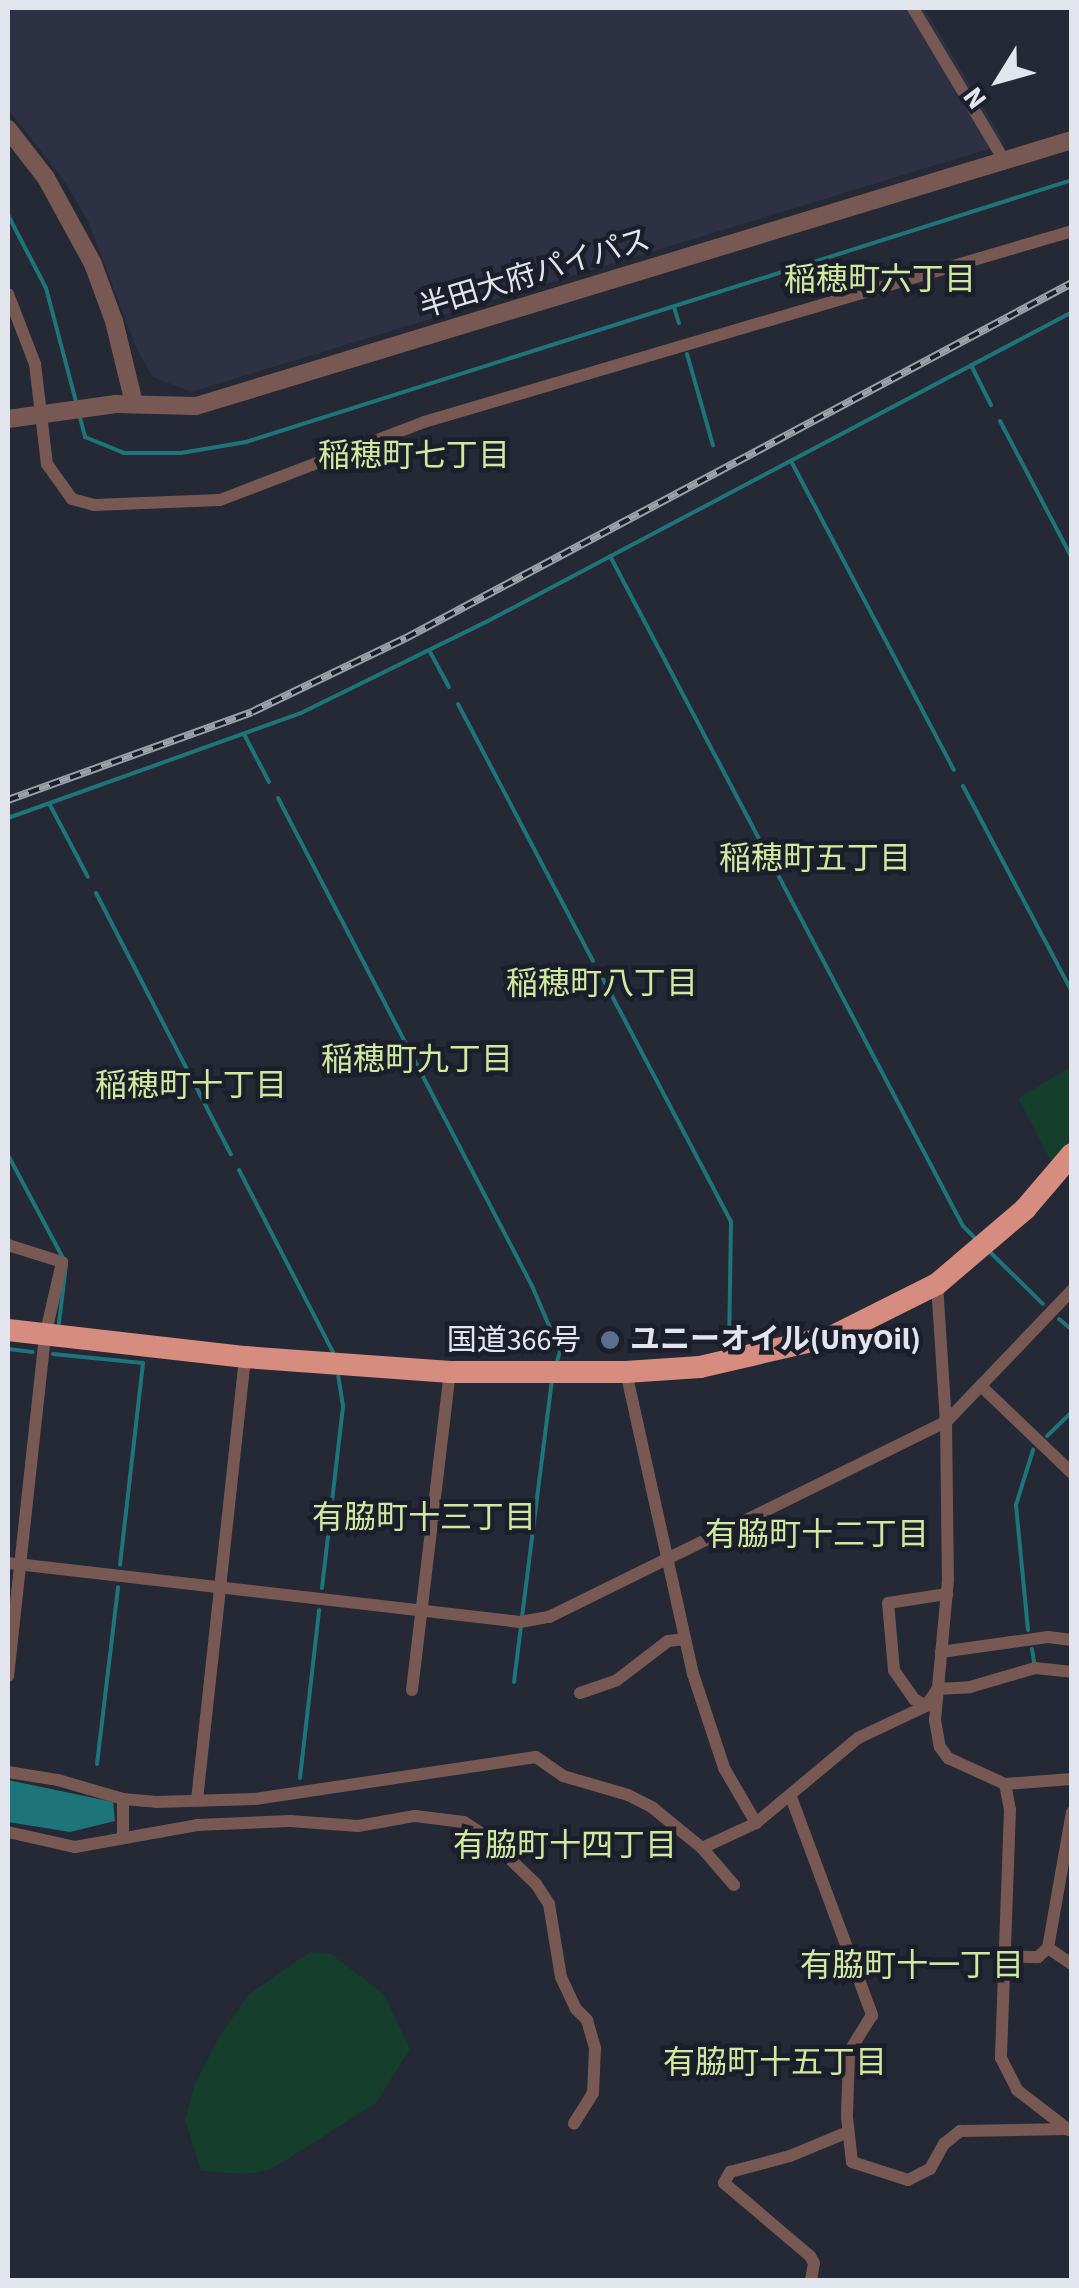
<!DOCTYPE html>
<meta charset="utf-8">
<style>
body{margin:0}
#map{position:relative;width:1079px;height:2288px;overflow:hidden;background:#252835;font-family:"Source Sans 3","Noto Sans JP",sans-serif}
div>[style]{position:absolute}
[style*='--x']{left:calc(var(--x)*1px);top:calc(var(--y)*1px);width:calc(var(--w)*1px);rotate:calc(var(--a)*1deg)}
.built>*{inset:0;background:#2d3143}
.green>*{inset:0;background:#153d2b}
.water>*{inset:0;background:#1e7579}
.stream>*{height:4px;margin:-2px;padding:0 2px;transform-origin:2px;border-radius:2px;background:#1e7579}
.minor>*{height:12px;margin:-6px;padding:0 6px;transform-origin:6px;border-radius:6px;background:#785852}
.tertiary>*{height:18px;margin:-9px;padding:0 9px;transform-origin:9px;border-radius:9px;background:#785852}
.trunk>*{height:22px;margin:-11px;padding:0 11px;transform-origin:11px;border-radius:11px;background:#d68d80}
.rail>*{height:8px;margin-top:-4px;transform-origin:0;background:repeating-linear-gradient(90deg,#1c1e2b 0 11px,#9d9fa9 0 22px);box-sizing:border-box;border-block:2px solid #9d9fa9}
.dots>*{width:28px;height:28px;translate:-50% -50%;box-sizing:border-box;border:5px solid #1c1e2b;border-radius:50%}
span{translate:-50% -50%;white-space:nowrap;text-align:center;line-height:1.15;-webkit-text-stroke:9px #1c1e2b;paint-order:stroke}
.street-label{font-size:30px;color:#e3e5ee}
.poi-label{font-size:30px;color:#e3e5ee;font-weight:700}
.left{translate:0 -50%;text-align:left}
.neighbourhood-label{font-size:32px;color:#d1e99f}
.frame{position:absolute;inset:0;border:10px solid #e3e5ee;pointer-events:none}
.north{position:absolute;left:949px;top:30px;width:100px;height:100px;-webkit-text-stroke:8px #1c1e2b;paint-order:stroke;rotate:233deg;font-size:28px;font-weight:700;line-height:40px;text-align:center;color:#e3e5ee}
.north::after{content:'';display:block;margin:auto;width:35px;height:45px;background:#e3e5ee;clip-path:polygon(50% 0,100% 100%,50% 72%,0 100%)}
</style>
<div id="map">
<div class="built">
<i style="clip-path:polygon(8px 8px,924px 8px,1005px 144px,191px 392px,153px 377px,137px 350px,88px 221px,63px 179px,8px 109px)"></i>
</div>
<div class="green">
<i style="clip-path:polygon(1071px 1067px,1071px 1143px,1054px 1167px,1018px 1098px)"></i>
<i style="clip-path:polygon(310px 1952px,331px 1954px,384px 1994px,410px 2049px,376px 2103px,270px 2170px,245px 2174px,201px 2171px,185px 2120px,195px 2084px,219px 2037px,249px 1994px)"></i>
</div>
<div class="water">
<i style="clip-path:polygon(8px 1780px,113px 1802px,115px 1821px,70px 1832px,8px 1822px)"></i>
</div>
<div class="stream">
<i style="--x:8;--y:215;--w:82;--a:62.5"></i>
<i style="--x:46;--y:288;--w:121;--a:75.2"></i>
<i style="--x:674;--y:307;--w:17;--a:73"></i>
<i style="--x:687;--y:354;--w:95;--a:74.1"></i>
<i style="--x:971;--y:365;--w:45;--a:63.4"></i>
<i style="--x:79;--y:414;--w:24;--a:75"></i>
<i style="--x:85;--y:437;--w:42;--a:22.3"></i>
<i style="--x:124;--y:453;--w:57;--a:0"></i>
<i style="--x:181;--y:453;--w:66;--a:-9.6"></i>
<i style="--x:246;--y:442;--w:867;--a:-17.6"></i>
<i style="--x:1000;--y:421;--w:155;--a:62.3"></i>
<i style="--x:791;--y:461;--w:349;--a:62.2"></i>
<i style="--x:610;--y:556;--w:757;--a:62.22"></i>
<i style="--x:963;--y:1226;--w:18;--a:45"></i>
<i style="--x:429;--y:650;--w:42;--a:61.6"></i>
<i style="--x:458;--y:704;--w:290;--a:62.3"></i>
<i style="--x:244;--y:734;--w:54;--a:62.5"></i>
<i style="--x:963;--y:786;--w:233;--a:62.1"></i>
<i style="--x:278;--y:798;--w:550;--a:62.5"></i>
<i style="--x:532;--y:1286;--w:71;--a:66.7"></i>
<i style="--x:560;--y:1351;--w:15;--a:106"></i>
<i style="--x:50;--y:805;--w:81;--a:62.2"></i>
<i style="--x:8;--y:818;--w:311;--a:-19.7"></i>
<i style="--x:301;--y:713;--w:208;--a:-26.2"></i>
<i style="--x:488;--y:621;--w:661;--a:-27.88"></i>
<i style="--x:96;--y:893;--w:294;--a:62.7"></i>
<i style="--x:602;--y:977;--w:277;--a:62.2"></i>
<i style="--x:731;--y:1222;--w:124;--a:90.9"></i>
<i style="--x:8;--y:1155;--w:115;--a:61.9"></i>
<i style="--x:239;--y:1170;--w:205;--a:62.7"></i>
<i style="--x:990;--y:1252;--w:74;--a:44.5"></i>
<i style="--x:1059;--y:1319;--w:17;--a:40"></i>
<i style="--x:59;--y:1323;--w:58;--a:-83.1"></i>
<i style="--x:8;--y:1349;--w:25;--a:7"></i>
<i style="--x:53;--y:1354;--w:90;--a:5.7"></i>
<i style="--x:143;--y:1363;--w:203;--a:96.5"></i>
<i style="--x:1047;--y:1436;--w:35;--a:-44"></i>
<i style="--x:322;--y:1588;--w:183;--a:-83.4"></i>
<i style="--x:343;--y:1406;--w:30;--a:-99"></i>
<i style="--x:522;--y:1617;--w:240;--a:-82.8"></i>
<i style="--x:1028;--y:1630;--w:126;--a:-95.5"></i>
<i style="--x:1016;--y:1505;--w:58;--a:-72.8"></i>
<i style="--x:1032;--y:1649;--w:13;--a:81"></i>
<i style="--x:514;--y:1682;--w:56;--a:-82.9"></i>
<i style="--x:97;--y:1764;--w:178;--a:-83.2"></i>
<i style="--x:300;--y:1778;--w:169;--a:-83.5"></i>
</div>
<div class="minor">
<i style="--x:913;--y:8;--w:177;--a:59.1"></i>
<i style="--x:8;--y:294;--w:75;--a:68.9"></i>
<i style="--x:35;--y:364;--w:101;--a:83.2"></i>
<i style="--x:47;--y:464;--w:43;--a:54.5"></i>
<i style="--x:72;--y:499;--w:23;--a:15"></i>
<i style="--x:94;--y:505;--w:126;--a:-2.3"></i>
<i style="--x:220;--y:500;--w:218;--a:-20.9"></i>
<i style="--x:424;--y:422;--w:676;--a:-16.42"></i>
<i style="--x:8;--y:1245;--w:57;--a:17.5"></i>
<i style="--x:62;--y:1262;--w:76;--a:102.9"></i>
<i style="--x:45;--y:1336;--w:342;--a:96.2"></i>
<i style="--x:937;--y:1284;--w:138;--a:86.3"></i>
<i style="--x:946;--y:1422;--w:158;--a:89.3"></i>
<i style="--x:948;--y:1580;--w:141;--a:95.3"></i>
<i style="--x:935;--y:1720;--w:27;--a:80"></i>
<i style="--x:940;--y:1747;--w:14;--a:54"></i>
<i style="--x:948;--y:1758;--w:63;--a:24.5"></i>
<i style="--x:1005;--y:1784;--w:67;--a:-4.3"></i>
<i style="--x:626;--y:1372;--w:309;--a:77.5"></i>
<i style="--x:693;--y:1674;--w:99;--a:71.7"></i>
<i style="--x:724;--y:1768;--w:64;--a:59.8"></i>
<i style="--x:981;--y:1386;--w:126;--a:43.7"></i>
<i style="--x:8;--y:1563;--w:515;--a:6.57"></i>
<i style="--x:520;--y:1622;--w:29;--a:-10"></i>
<i style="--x:549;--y:1617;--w:442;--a:-26.2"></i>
<i style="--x:946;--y:1422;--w:182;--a:-46.3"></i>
<i style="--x:941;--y:1652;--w:108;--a:-8"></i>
<i style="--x:1048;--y:1637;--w:24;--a:7"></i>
<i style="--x:937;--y:1689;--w:33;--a:-3"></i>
<i style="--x:970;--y:1687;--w:68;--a:-16.3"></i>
<i style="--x:1035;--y:1668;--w:37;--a:6"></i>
<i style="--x:412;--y:1690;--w:320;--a:-83.2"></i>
<i style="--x:580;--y:1693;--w:39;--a:-19"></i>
<i style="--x:617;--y:1680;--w:64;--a:-37.4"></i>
<i style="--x:668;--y:1641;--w:17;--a:-7"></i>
<i style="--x:926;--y:1706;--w:14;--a:-150"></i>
<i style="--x:914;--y:1699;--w:35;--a:-125"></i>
<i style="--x:894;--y:1670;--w:67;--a:-95.1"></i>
<i style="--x:888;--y:1603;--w:60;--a:-8.7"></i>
<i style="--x:8;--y:1772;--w:51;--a:9.1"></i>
<i style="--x:58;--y:1780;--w:68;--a:16.3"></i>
<i style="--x:123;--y:1799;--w:33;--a:5"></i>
<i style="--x:156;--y:1802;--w:99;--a:-1.7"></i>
<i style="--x:255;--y:1799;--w:284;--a:-8.5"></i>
<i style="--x:536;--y:1757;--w:33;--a:35"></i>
<i style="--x:563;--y:1776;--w:68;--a:16.3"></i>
<i style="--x:628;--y:1795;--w:28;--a:27"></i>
<i style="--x:653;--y:1808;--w:63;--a:39.2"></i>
<i style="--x:702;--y:1848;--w:49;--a:49.1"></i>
<i style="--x:1005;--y:1784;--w:26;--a:79"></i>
<i style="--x:1010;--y:1810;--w:248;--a:92.1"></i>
<i style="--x:1001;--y:2058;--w:36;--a:63"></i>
<i style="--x:1017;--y:2090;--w:66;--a:37.6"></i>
<i style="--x:791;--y:1797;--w:233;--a:69.6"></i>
<i style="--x:872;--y:2015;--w:44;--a:121.9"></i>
<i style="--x:849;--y:2052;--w:65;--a:91.8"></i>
<i style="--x:847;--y:2117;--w:45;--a:83.7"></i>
<i style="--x:852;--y:2162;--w:59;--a:17.8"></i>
<i style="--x:908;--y:2180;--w:25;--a:-27"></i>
<i style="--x:930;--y:2169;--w:29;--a:-61"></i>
<i style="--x:944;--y:2144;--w:21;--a:-39"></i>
<i style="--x:960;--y:2131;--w:108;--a:-1.1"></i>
<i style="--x:123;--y:1799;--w:37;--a:90"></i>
<i style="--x:197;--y:1800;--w:446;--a:-83.8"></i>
<i style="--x:8;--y:1832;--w:69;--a:12.6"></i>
<i style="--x:75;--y:1847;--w:124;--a:-10.2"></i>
<i style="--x:197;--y:1825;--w:93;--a:-2.5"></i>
<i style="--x:290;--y:1821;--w:68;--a:4.2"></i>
<i style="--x:358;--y:1826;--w:58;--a:-10"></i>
<i style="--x:415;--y:1816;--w:49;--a:7"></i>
<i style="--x:464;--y:1822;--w:27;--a:33"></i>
<i style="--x:487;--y:1837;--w:68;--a:43.8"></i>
<i style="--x:536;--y:1884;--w:24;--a:57"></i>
<i style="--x:549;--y:1904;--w:74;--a:80.7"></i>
<i style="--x:561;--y:1977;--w:35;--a:65"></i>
<i style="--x:576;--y:2009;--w:16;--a:45"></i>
<i style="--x:587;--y:2020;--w:29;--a:74"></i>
<i style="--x:595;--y:2048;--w:45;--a:92.5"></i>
<i style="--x:593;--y:2093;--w:36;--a:122"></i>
<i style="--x:702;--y:1848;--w:60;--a:-24.8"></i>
<i style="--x:756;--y:1823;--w:133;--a:-39.8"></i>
<i style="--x:858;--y:1738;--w:75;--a:-25.2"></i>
<i style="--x:926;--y:1706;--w:18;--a:-56"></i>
<i style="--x:1048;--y:1948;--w:138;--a:-80"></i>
<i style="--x:1003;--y:1956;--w:35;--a:2"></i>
<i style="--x:1038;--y:1957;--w:13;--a:-42"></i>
<i style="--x:1048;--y:1948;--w:29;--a:34"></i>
<i style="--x:811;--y:2280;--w:17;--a:-80"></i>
<i style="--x:814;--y:2263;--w:8;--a:-120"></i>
<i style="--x:810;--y:2256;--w:113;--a:-139.7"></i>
<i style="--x:724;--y:2183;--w:13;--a:-61"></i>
<i style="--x:730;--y:2172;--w:62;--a:-14.9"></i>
<i style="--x:790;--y:2156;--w:63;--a:-22.5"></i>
</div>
<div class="tertiary">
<i style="--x:8;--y:129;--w:62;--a:52.2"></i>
<i style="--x:46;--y:178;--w:98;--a:61.3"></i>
<i style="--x:93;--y:264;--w:61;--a:69.8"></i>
<i style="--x:114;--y:321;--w:84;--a:76.3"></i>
<i style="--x:8;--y:419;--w:109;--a:-7.9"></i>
<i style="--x:116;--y:404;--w:80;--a:1.4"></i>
<i style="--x:196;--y:406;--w:915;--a:-16.89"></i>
</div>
<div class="trunk">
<i style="--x:8;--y:1330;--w:239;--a:6.5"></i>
<i style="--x:245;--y:1357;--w:206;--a:4.2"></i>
<i style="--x:450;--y:1372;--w:176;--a:0"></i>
<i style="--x:626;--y:1372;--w:74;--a:-3.9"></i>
<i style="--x:700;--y:1367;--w:137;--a:-13.1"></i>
<i style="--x:833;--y:1336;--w:116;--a:-26.6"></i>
<i style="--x:937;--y:1284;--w:116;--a:-40.4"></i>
<i style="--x:1025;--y:1209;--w:72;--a:-49.5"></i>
</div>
<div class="rail">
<i style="--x:8;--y:800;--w:259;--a:-19.8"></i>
<i style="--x:252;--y:712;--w:171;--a:-25.7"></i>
<i style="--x:406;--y:638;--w:755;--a:-28.06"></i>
</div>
<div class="dots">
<i style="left:610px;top:1340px;background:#5c6f8a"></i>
</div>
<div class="street-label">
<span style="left:535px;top:274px;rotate:-17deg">半田大府パイパス</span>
<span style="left:514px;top:1341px">国道366号</span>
</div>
<div class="poi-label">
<span class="left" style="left:630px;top:1340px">ユニーオイル(UnyOil)</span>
</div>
<div class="neighbourhood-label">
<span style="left:880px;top:280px">稲穂町六丁目</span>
<span style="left:414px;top:456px">稲穂町七丁目</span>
<span style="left:815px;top:859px">稲穂町五丁目</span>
<span style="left:602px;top:984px">稲穂町八丁目</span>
<span style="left:417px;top:1060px">稲穂町九丁目</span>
<span style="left:191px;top:1086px">稲穂町十丁目</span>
<span style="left:424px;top:1518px">有脇町十三丁目</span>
<span style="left:817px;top:1535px">有脇町十二丁目</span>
<span style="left:565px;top:1846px">有脇町十四丁目</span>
<span style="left:912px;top:1966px">有脇町十一丁目</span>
<span style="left:775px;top:2063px">有脇町十五丁目</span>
</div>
<div class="frame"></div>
<div class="north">N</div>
</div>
